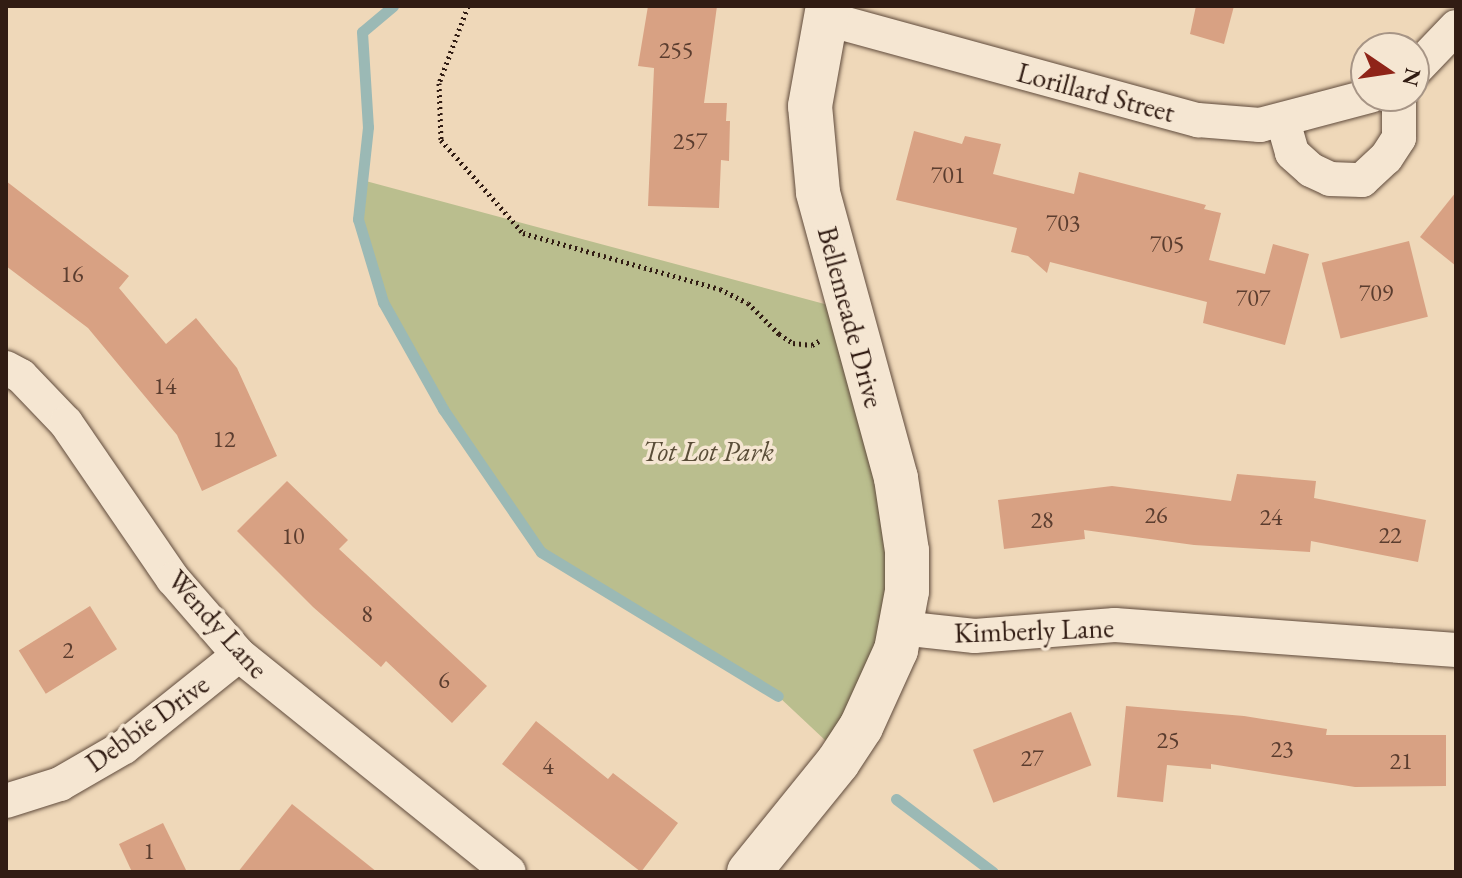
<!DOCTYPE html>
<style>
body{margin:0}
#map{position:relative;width:1462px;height:878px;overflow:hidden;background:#efd8b9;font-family:"EB Garamond",serif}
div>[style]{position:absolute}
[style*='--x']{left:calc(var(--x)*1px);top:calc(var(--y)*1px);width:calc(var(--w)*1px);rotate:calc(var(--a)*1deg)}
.green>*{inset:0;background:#babe8e}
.stream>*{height:11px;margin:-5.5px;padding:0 5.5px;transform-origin:5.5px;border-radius:5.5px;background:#9bb9b5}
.building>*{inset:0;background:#d8a183;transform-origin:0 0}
.path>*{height:5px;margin-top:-2.5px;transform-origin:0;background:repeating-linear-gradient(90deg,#311c13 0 2px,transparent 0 6px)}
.roads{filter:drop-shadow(0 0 2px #604b3c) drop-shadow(0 0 2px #604b3c)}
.street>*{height:34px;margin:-17px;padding:0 17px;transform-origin:17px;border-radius:17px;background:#f5e6d2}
.secondary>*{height:44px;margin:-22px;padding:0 22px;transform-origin:22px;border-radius:22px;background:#f5e6d2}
span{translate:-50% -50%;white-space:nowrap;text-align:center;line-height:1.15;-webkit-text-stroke:7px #f5e6d2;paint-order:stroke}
.number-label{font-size:24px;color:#5b3d2f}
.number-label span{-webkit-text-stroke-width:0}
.street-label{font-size:28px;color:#311c13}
.park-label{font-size:28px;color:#5a4d38;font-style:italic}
.frame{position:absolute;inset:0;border:8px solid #311c13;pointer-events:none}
.north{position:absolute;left:1350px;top:32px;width:80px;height:80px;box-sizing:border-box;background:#f5e6d2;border:2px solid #a79586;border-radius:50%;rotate:103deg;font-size:22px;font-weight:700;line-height:32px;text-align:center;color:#311c13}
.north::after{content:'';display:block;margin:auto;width:28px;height:36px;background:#8f2418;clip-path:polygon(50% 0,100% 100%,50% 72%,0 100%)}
</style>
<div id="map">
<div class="green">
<i style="clip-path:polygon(362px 180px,847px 310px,907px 551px,842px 756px,778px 696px,541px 552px,443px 409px,383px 302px,358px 219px)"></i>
</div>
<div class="stream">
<i style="--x:393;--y:6;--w:40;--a:140"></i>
<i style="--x:362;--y:32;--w:95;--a:86.4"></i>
<i style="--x:368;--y:127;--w:93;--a:96.2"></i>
<i style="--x:358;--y:219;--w:87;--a:73.2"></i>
<i style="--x:383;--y:302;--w:123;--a:60.7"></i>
<i style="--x:443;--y:409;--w:173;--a:55.6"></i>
<i style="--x:541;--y:552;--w:277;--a:31.3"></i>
<i style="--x:896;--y:799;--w:121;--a:37"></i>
</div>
<div class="building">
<i style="clip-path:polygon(648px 6px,717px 6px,704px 103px,727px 103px,726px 121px,730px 121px,729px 161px,721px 160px,719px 208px,648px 206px,654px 68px,638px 66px)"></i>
<i style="clip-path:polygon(1196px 6px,1234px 6px,1224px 44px,1190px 34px)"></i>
<i style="clip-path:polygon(914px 131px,962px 144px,965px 136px,1001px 144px,993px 174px,1074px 194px,1079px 172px,1206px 205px,1204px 209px,1221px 213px,1209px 260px,1265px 274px,1273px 244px,1309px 254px,1285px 345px,1203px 323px,1207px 302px,1050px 262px,1047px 273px,1028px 256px,1011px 252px,1017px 228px,896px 200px)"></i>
<i style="clip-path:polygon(6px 181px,129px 276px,119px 288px,166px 344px,196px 318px,237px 368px,277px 456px,202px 491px,177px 435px,88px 328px,6px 266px)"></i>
<i style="clip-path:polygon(1456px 192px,1456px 266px,1420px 237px)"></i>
<i style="left:1409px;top:241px;width:78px;height:90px;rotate:76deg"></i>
<i style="clip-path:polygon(1237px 474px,1316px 481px,1314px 498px,1426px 520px,1418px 562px,1311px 541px,1310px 552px,1194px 545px,1084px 530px,1085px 539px,1004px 549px,998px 500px,1112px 486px,1231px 501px)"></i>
<i style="clip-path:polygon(287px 481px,348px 540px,339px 549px,487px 686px,452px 723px,386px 661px,381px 667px,313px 607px,237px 531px)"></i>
<i style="left:90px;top:606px;width:51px;height:84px;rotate:58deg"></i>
<i style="clip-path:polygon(1126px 706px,1244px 716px,1327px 729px,1326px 735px,1446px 735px,1446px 786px,1355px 787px,1211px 764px,1211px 769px,1167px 765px,1163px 802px,1117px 797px)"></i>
<i style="left:1071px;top:712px;width:57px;height:105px;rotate:69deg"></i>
<i style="clip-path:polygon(536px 721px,608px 779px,613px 773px,678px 823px,641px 872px,502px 764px)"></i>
<i style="clip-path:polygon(292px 804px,377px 872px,238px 872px)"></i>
<i style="clip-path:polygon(163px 823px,187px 872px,132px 872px,119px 844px)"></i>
</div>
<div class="path">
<i style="--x:468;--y:6;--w:82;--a:110.6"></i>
<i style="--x:439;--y:83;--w:57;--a:88"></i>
<i style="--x:441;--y:140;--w:124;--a:48.6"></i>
<i style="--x:523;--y:233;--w:205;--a:15.9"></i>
<i style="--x:720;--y:289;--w:31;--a:27"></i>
<i style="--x:748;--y:303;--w:44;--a:45"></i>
<i style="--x:779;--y:334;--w:17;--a:33"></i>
<i style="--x:793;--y:343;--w:19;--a:6"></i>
<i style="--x:812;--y:345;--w:8;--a:-30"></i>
</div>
<div class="roads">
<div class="street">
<i style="--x:824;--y:18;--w:388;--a:15.3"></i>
<i style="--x:1198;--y:120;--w:62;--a:4.6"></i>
<i style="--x:1260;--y:125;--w:114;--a:-14.8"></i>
<i style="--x:1414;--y:71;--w:61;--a:-46.3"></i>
<i style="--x:1283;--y:121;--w:33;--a:74"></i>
<i style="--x:1292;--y:153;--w:25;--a:42"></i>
<i style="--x:1311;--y:170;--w:21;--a:25"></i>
<i style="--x:1330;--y:179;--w:32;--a:2"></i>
<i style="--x:1362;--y:180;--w:33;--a:-43"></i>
<i style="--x:1386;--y:158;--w:24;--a:-57"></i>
<i style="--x:1399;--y:138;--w:42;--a:-90"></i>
<i style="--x:6;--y:368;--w:17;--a:28"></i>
<i style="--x:21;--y:376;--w:65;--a:46.2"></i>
<i style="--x:66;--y:423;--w:189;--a:55.6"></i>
<i style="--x:173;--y:579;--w:101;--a:49"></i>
<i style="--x:239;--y:655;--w:346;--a:38.8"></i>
<i style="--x:901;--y:628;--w:74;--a:6.2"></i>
<i style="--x:975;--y:636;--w:140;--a:-4.5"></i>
<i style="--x:1115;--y:625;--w:342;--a:4.2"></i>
<i style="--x:6;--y:801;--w:57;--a:-17.5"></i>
<i style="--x:60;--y:784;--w:74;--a:-30"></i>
<i style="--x:124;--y:747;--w:147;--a:-38.7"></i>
</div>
<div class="secondary">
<i style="--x:749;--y:872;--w:141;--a:-51"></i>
<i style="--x:838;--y:762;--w:42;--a:-56.7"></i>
<i style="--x:861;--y:727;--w:85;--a:-65.6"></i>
<i style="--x:896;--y:650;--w:60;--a:-79.4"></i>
<i style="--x:907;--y:591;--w:40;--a:-90"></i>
<i style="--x:907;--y:551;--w:74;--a:-98.6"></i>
<i style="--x:896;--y:478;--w:296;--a:-105.3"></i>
<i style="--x:818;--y:192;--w:86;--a:-95.3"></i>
<i style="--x:810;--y:106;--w:102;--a:-79.8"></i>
</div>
</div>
<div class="number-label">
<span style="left:676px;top:50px">255</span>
<span style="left:690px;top:141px">257</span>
<span style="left:948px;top:175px">701</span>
<span style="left:1063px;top:223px">703</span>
<span style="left:1167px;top:244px">705</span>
<span style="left:72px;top:274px">16</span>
<span style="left:1376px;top:293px">709</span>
<span style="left:1253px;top:298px">707</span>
<span style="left:165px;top:386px">14</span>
<span style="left:224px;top:439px">12</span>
<span style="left:1156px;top:515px">26</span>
<span style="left:1271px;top:517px">24</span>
<span style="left:1042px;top:520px">28</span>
<span style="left:1390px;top:535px">22</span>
<span style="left:293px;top:536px">10</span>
<span style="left:367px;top:614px">8</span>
<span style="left:68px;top:650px">2</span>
<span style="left:444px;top:680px">6</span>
<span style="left:1168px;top:740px">25</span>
<span style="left:1282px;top:749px">23</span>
<span style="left:1032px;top:758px">27</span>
<span style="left:1401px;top:761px">21</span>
<span style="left:548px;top:766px">4</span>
<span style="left:149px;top:851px">1</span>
</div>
<div class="street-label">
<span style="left:1096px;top:92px;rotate:15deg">Lorillard Street</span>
<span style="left:851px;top:317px;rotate:75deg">Bellemeade Drive</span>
<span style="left:218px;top:624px;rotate:48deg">Wendy Lane</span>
<span style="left:1034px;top:630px;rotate:-2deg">Kimberly Lane</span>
<span style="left:147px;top:723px;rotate:-36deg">Debbie Drive</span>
</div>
<div class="park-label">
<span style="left:708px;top:451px">Tot Lot Park</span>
</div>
<div class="frame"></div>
<div class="north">N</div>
</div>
